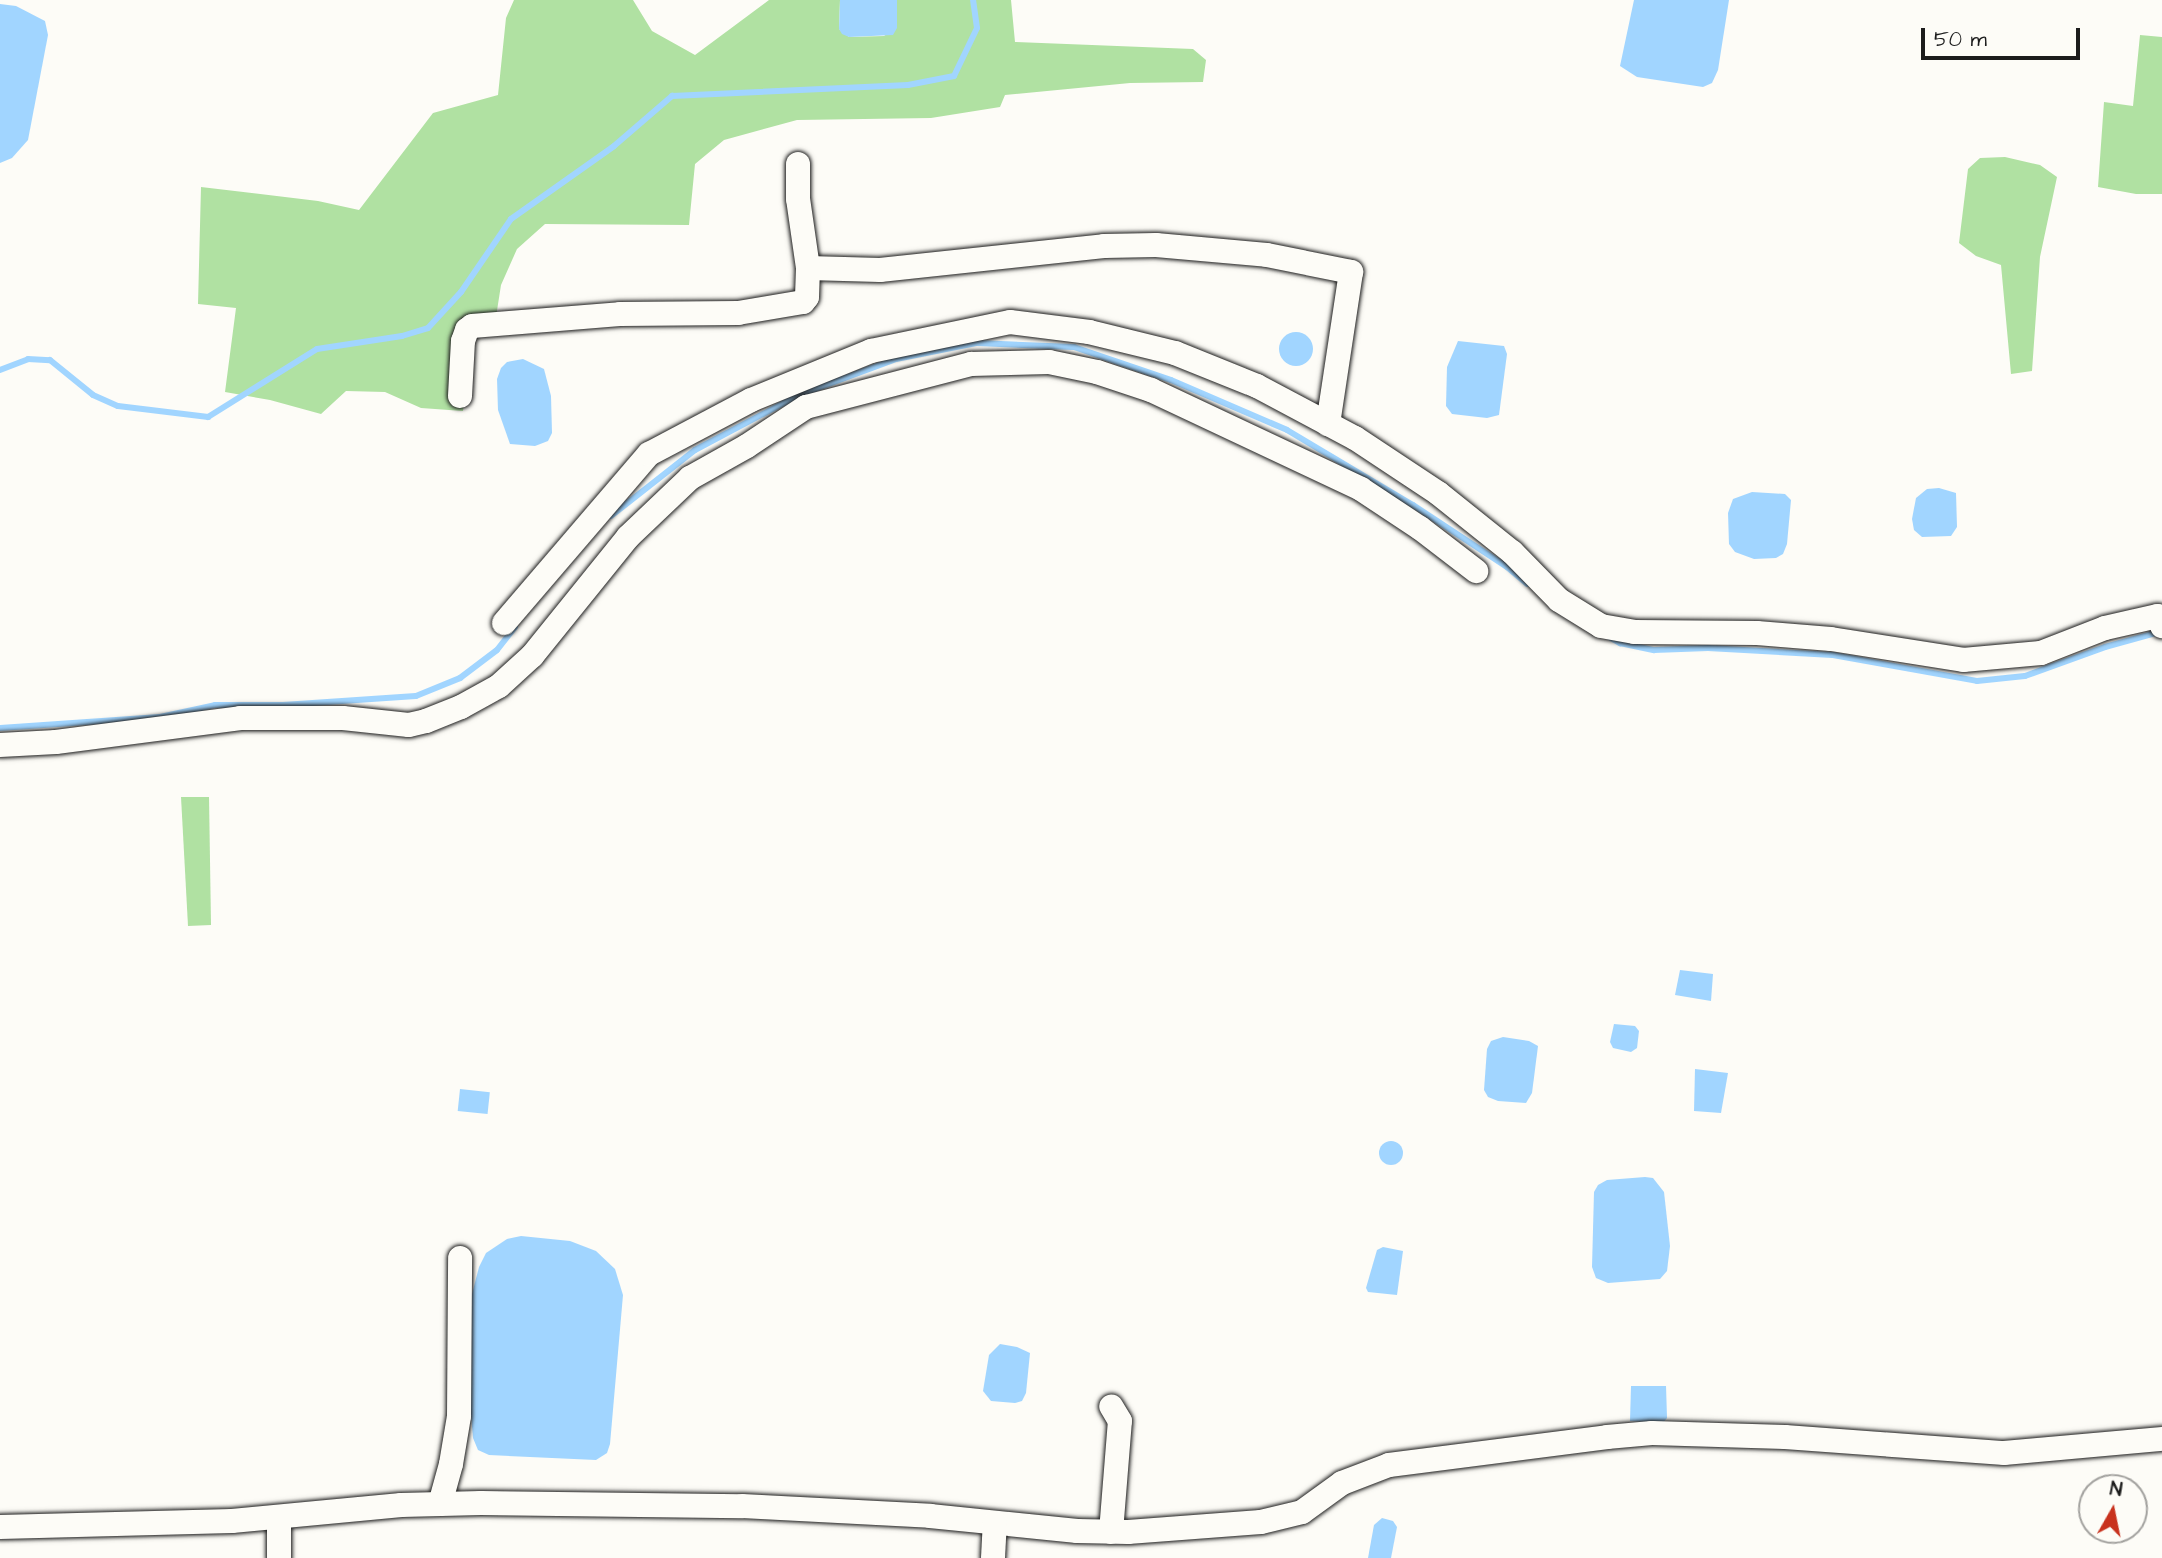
<!DOCTYPE html>
<style>
body{margin:0}
#map{position:relative;width:2162px;height:1558px;overflow:hidden;background:#fdfcf7;font-family:"Architects Daughter",sans-serif}
div>[style]{position:absolute}
[style*='--x']{left:calc(var(--x)*1px);top:calc(var(--y)*1px);width:calc(var(--w)*1px);rotate:calc(var(--a)*1deg)}
.green>*{inset:0;background:#b0e1a2}
.water>*{inset:0;background:#a1d5ff;transform-origin:0 0}
.round{border-radius:50%}
.stream>*{height:6px;margin:-3px;padding:0 3px;transform-origin:3px;border-radius:3px;background:#a1d5ff}
.roads{filter:drop-shadow(0 0 2px #1c1c1c) drop-shadow(0 0 2px #1c1c1c)}
.minor>*{height:24px;margin:-12px;padding:0 12px;transform-origin:12px;border-radius:12px;background:#fdfcf7}
span{translate:-50% -50%;white-space:nowrap;text-align:center;line-height:1.15;-webkit-text-stroke:5px #fdfcf7;paint-order:stroke}
.north{position:absolute;left:2078px;top:1474px;width:70px;height:70px;box-sizing:border-box;background:#fdfcf7;border:2px solid #a3a29f;border-radius:50%;rotate:9deg;font-size:19px;font-weight:700;line-height:28px;text-align:center;color:#1c1c1c}
.north::after{content:'';display:block;margin:auto;width:24px;height:32px;background:#c8321e;clip-path:polygon(50% 0,100% 100%,50% 72%,0 100%)}
.scale{position:absolute;left:1921px;top:28px;width:159px;height:32px;box-sizing:border-box;border:4px solid #1c1c1c;border-top:0;padding-left:9px;font-size:21px;line-height:24px;white-space:nowrap;color:#1c1c1c;-webkit-text-stroke:5px #fdfcf7;paint-order:stroke}
</style>
<div id="map">
<div class="green">
<i style="clip-path:polygon(514px 0,633px 0,652px 31px,695px 55px,769px 0,840px 0,839px 29px,849px 37px,884px 36px,897px 27px,897px 0,1011px 0,1015px 42px,1193px 49px,1206px 60px,1203px 82px,1130px 83px,1005px 95px,1000px 107px,931px 118px,797px 120px,724px 140px,695px 164px,689px 225px,545px 224px,517px 249px,501px 285px,496px 317px,473px 332px,463px 411px,421px 408px,385px 392px,346px 391px,321px 414px,270px 400px,225px 392px,236px 308px,198px 304px,201px 187px,318px 201px,359px 210px,433px 113px,498px 95px,506px 18px)"></i>
<i style="clip-path:polygon(2140px 35px,2162px 37px,2162px 194px,2136px 194px,2098px 187px,2104px 102px,2133px 106px)"></i>
<i style="clip-path:polygon(2005px 157px,2040px 165px,2057px 177px,2040px 257px,2032px 371px,2011px 374px,2001px 265px,1976px 256px,1959px 243px,1968px 169px,1980px 158px)"></i>
<i style="clip-path:polygon(181px 797px,209px 797px,211px 925px,188px 926px)"></i>
</div>
<div class="water">
<i style="clip-path:polygon(840px 0,897px 0,897px 28px,893px 35px,849px 37px,842px 34px,839px 29px)"></i>
<i style="clip-path:polygon(1634px 0,1729px 0,1718px 70px,1712px 83px,1703px 87px,1637px 77px,1620px 66px)"></i>
<i style="clip-path:polygon(0 4px,16px 6px,45px 21px,48px 35px,28px 140px,12px 158px,0 163px)"></i>
<i class="round" style="left:1279px;top:332px;width:34px;height:34px"></i>
<i style="clip-path:polygon(1458px 341px,1504px 346px,1507px 354px,1499px 415px,1487px 418px,1452px 414px,1446px 406px,1447px 367px)"></i>
<i style="clip-path:polygon(523px 359px,544px 369px,551px 396px,552px 433px,548px 441px,535px 446px,510px 444px,498px 410px,497px 379px,501px 368px,507px 362px)"></i>
<i style="clip-path:polygon(1939px 488px,1956px 493px,1957px 527px,1951px 536px,1922px 537px,1914px 530px,1912px 519px,1916px 498px,1927px 489px)"></i>
<i style="clip-path:polygon(1752px 492px,1785px 494px,1791px 500px,1787px 544px,1783px 554px,1776px 558px,1754px 559px,1735px 552px,1729px 544px,1728px 513px,1733px 499px)"></i>
<i style="clip-path:polygon(1680px 970px,1713px 974px,1711px 1001px,1675px 995px)"></i>
<i style="clip-path:polygon(1614px 1024px,1635px 1026px,1639px 1031px,1637px 1048px,1631px 1052px,1613px 1048px,1610px 1042px)"></i>
<i style="clip-path:polygon(1503px 1037px,1529px 1041px,1538px 1046px,1532px 1093px,1526px 1103px,1498px 1101px,1488px 1097px,1484px 1090px,1487px 1049px,1491px 1041px)"></i>
<i style="clip-path:polygon(1695px 1069px,1728px 1073px,1721px 1113px,1694px 1111px)"></i>
<i style="left:460px;top:1089px;width:30px;height:22px;rotate:6deg"></i>
<i class="round" style="left:1379px;top:1141px;width:24px;height:24px"></i>
<i style="clip-path:polygon(1645px 1177px,1653px 1178px,1664px 1192px,1670px 1246px,1667px 1271px,1660px 1279px,1608px 1283px,1596px 1278px,1592px 1267px,1594px 1192px,1598px 1185px,1607px 1180px)"></i>
<i style="clip-path:polygon(521px 1236px,570px 1241px,596px 1251px,615px 1269px,623px 1295px,610px 1444px,607px 1453px,596px 1460px,489px 1455px,478px 1450px,473px 1438px,468px 1379px,472px 1294px,479px 1267px,486px 1253px,507px 1239px)"></i>
<i style="clip-path:polygon(1383px 1247px,1403px 1251px,1397px 1295px,1368px 1292px,1366px 1288px,1377px 1250px)"></i>
<i style="clip-path:polygon(1000px 1344px,1017px 1347px,1030px 1353px,1026px 1393px,1022px 1401px,1015px 1403px,991px 1401px,983px 1391px,989px 1355px)"></i>
<i style="clip-path:polygon(1631px 1386px,1666px 1386px,1667px 1418px,1663px 1423px,1630px 1421px)"></i>
<i style="clip-path:polygon(1382px 1518px,1393px 1521px,1397px 1527px,1391px 1558px,1368px 1558px,1374px 1525px)"></i>
</div>
<div class="stream">
<i style="--x:0;--y:370;--w:30;--a:-21"></i>
<i style="--x:28;--y:359;--w:22;--a:3"></i>
<i style="--x:50;--y:360;--w:55;--a:39.1"></i>
<i style="--x:93;--y:395;--w:27;--a:24"></i>
<i style="--x:118;--y:406;--w:91;--a:7"></i>
<i style="--x:208;--y:417;--w:128;--a:-32"></i>
<i style="--x:317;--y:349;--w:86;--a:-8.7"></i>
<i style="--x:402;--y:336;--w:27;--a:-17"></i>
<i style="--x:428;--y:328;--w:49;--a:-47.5"></i>
<i style="--x:461;--y:292;--w:88;--a:-55.6"></i>
<i style="--x:511;--y:219;--w:126;--a:-35.3"></i>
<i style="--x:614;--y:146;--w:77;--a:-40.8"></i>
<i style="--x:672;--y:96;--w:236;--a:-2.7"></i>
<i style="--x:908;--y:85;--w:47;--a:-11.1"></i>
<i style="--x:954;--y:76;--w:53;--a:-64.4"></i>
<i style="--x:977;--y:28;--w:28;--a:-98"></i>
<i style="--x:611;--y:516;--w:107;--a:-38.2"></i>
<i style="--x:695;--y:450;--w:118;--a:-27.9"></i>
<i style="--x:799;--y:395;--w:103;--a:-20.4"></i>
<i style="--x:896;--y:359;--w:83;--a:-11.2"></i>
<i style="--x:977;--y:343;--w:97;--a:2.4"></i>
<i style="--x:1074;--y:347;--w:102;--a:18.8"></i>
<i style="--x:1171;--y:380;--w:126;--a:23.3"></i>
<i style="--x:1287;--y:430;--w:147;--a:30.8"></i>
<i style="--x:1413;--y:505;--w:113;--a:33.4"></i>
<i style="--x:1507;--y:567;--w:26;--a:40"></i>
<i style="--x:1609;--y:637;--w:13;--a:29"></i>
<i style="--x:1620;--y:643;--w:35;--a:12"></i>
<i style="--x:1654;--y:650;--w:54;--a:-2.1"></i>
<i style="--x:1708;--y:648;--w:125;--a:3.2"></i>
<i style="--x:1833;--y:655;--w:146;--a:10.2"></i>
<i style="--x:1977;--y:681;--w:48;--a:-5.9"></i>
<i style="--x:2025;--y:676;--w:85;--a:-19.9"></i>
<i style="--x:2105;--y:647;--w:57;--a:-15.3"></i>
<i style="--x:0;--y:728;--w:160;--a:-3.9"></i>
<i style="--x:160;--y:717;--w:56;--a:-12.3"></i>
<i style="--x:215;--y:705;--w:68;--a:0"></i>
<i style="--x:283;--y:705;--w:133;--a:-3.9"></i>
<i style="--x:416;--y:696;--w:48;--a:-22.2"></i>
<i style="--x:460;--y:678;--w:46;--a:-37.1"></i>
<i style="--x:497;--y:650;--w:29;--a:-52"></i>
</div>
<div class="roads">
<div class="minor">
<i style="--x:808;--y:268;--w:72;--a:1.6"></i>
<i style="--x:880;--y:270;--w:225;--a:-6.1"></i>
<i style="--x:1104;--y:246;--w:52;--a:-1.1"></i>
<i style="--x:1156;--y:245;--w:111;--a:5.1"></i>
<i style="--x:1267;--y:255;--w:86;--a:11.4"></i>
<i style="--x:1351;--y:272;--w:154;--a:98.6"></i>
<i style="--x:460;--y:396;--w:55;--a:-86.9"></i>
<i style="--x:463;--y:341;--w:12;--a:-70"></i>
<i style="--x:467;--y:330;--w:6;--a:-39"></i>
<i style="--x:472;--y:326;--w:148;--a:-4.6"></i>
<i style="--x:620;--y:314;--w:118;--a:-0.5"></i>
<i style="--x:738;--y:313;--w:66;--a:-9.6"></i>
<i style="--x:803;--y:302;--w:6;--a:-51"></i>
<i style="--x:807;--y:297;--w:29;--a:-88"></i>
<i style="--x:808;--y:268;--w:70;--a:-98.2"></i>
<i style="--x:798;--y:199;--w:35;--a:-90"></i>
<i style="--x:504;--y:623;--w:223;--a:-49.4"></i>
<i style="--x:649;--y:454;--w:115;--a:-27.9"></i>
<i style="--x:751;--y:400;--w:130;--a:-22.2"></i>
<i style="--x:871;--y:351;--w:142;--a:-11.8"></i>
<i style="--x:1010;--y:322;--w:80;--a:7.2"></i>
<i style="--x:1089;--y:332;--w:89;--a:13.7"></i>
<i style="--x:1175;--y:353;--w:88;--a:21.9"></i>
<i style="--x:1257;--y:386;--w:111;--a:28"></i>
<i style="--x:1355;--y:438;--w:100;--a:33.5"></i>
<i style="--x:1438;--y:493;--w:95;--a:38.6"></i>
<i style="--x:1512;--y:552;--w:67;--a:45.6"></i>
<i style="--x:1559;--y:600;--w:49;--a:31.8"></i>
<i style="--x:1601;--y:626;--w:35;--a:10"></i>
<i style="--x:1635;--y:632;--w:122;--a:0.5"></i>
<i style="--x:1757;--y:633;--w:74;--a:4.6"></i>
<i style="--x:1831;--y:639;--w:134;--a:9"></i>
<i style="--x:1963;--y:660;--w:78;--a:-5.1"></i>
<i style="--x:2041;--y:653;--w:69;--a:-21.3"></i>
<i style="--x:2105;--y:628;--w:54;--a:-12.8"></i>
<i style="--x:2158;--y:616;--w:11;--a:68"></i>
<i style="--x:0;--y:745;--w:56;--a:-3.1"></i>
<i style="--x:56;--y:742;--w:186;--a:-7.4"></i>
<i style="--x:240;--y:718;--w:103;--a:0"></i>
<i style="--x:343;--y:718;--w:66;--a:6.1"></i>
<i style="--x:409;--y:725;--w:17;--a:-13"></i>
<i style="--x:426;--y:721;--w:38;--a:-22"></i>
<i style="--x:461;--y:707;--w:43;--a:-28.9"></i>
<i style="--x:499;--y:686;--w:45;--a:-42.3"></i>
<i style="--x:532;--y:656;--w:153;--a:-51.1"></i>
<i style="--x:628;--y:537;--w:86;--a:-43.6"></i>
<i style="--x:690;--y:478;--w:65;--a:-29.3"></i>
<i style="--x:747;--y:446;--w:71;--a:-33.5"></i>
<i style="--x:806;--y:407;--w:171;--a:-14.6"></i>
<i style="--x:971;--y:364;--w:78;--a:-1.5"></i>
<i style="--x:1049;--y:362;--w:49;--a:11.8"></i>
<i style="--x:1097;--y:372;--w:57;--a:18.4"></i>
<i style="--x:1151;--y:390;--w:232;--a:25.2"></i>
<i style="--x:1361;--y:489;--w:71;--a:33.5"></i>
<i style="--x:1420;--y:528;--w:71;--a:37.5"></i>
<i style="--x:440;--y:1504;--w:41;--a:-74.6"></i>
<i style="--x:451;--y:1464;--w:49;--a:-80.5"></i>
<i style="--x:459;--y:1416;--w:158;--a:-89.6"></i>
<i style="--x:0;--y:1527;--w:232;--a:-1.5"></i>
<i style="--x:232;--y:1521;--w:170;--a:-5.4"></i>
<i style="--x:401;--y:1505;--w:80;--a:-1.4"></i>
<i style="--x:481;--y:1503;--w:261;--a:0.7"></i>
<i style="--x:742;--y:1506;--w:188;--a:3"></i>
<i style="--x:930;--y:1516;--w:148;--a:5.8"></i>
<i style="--x:1077;--y:1531;--w:51;--a:1.1"></i>
<i style="--x:1128;--y:1532;--w:133;--a:-4.3"></i>
<i style="--x:1261;--y:1522;--w:42;--a:-13.7"></i>
<i style="--x:1302;--y:1512;--w:49;--a:-35.9"></i>
<i style="--x:1342;--y:1483;--w:50;--a:-21"></i>
<i style="--x:1389;--y:1465;--w:220;--a:-7.3"></i>
<i style="--x:1607;--y:1437;--w:45;--a:-5.1"></i>
<i style="--x:1652;--y:1433;--w:133;--a:1.7"></i>
<i style="--x:1785;--y:1437;--w:220;--a:4.2"></i>
<i style="--x:2004;--y:1453;--w:159;--a:-5.1"></i>
<i style="--x:1111;--y:1532;--w:111;--a:-85.4"></i>
<i style="--x:1120;--y:1421;--w:17;--a:-121"></i>
<i style="--x:279;--y:1558;--w:41;--a:-90"></i>
<i style="--x:993;--y:1558;--w:35;--a:-87"></i>
</div>
</div>
<div class="north">N</div>
<div class="scale">50 m</div>
</div>
